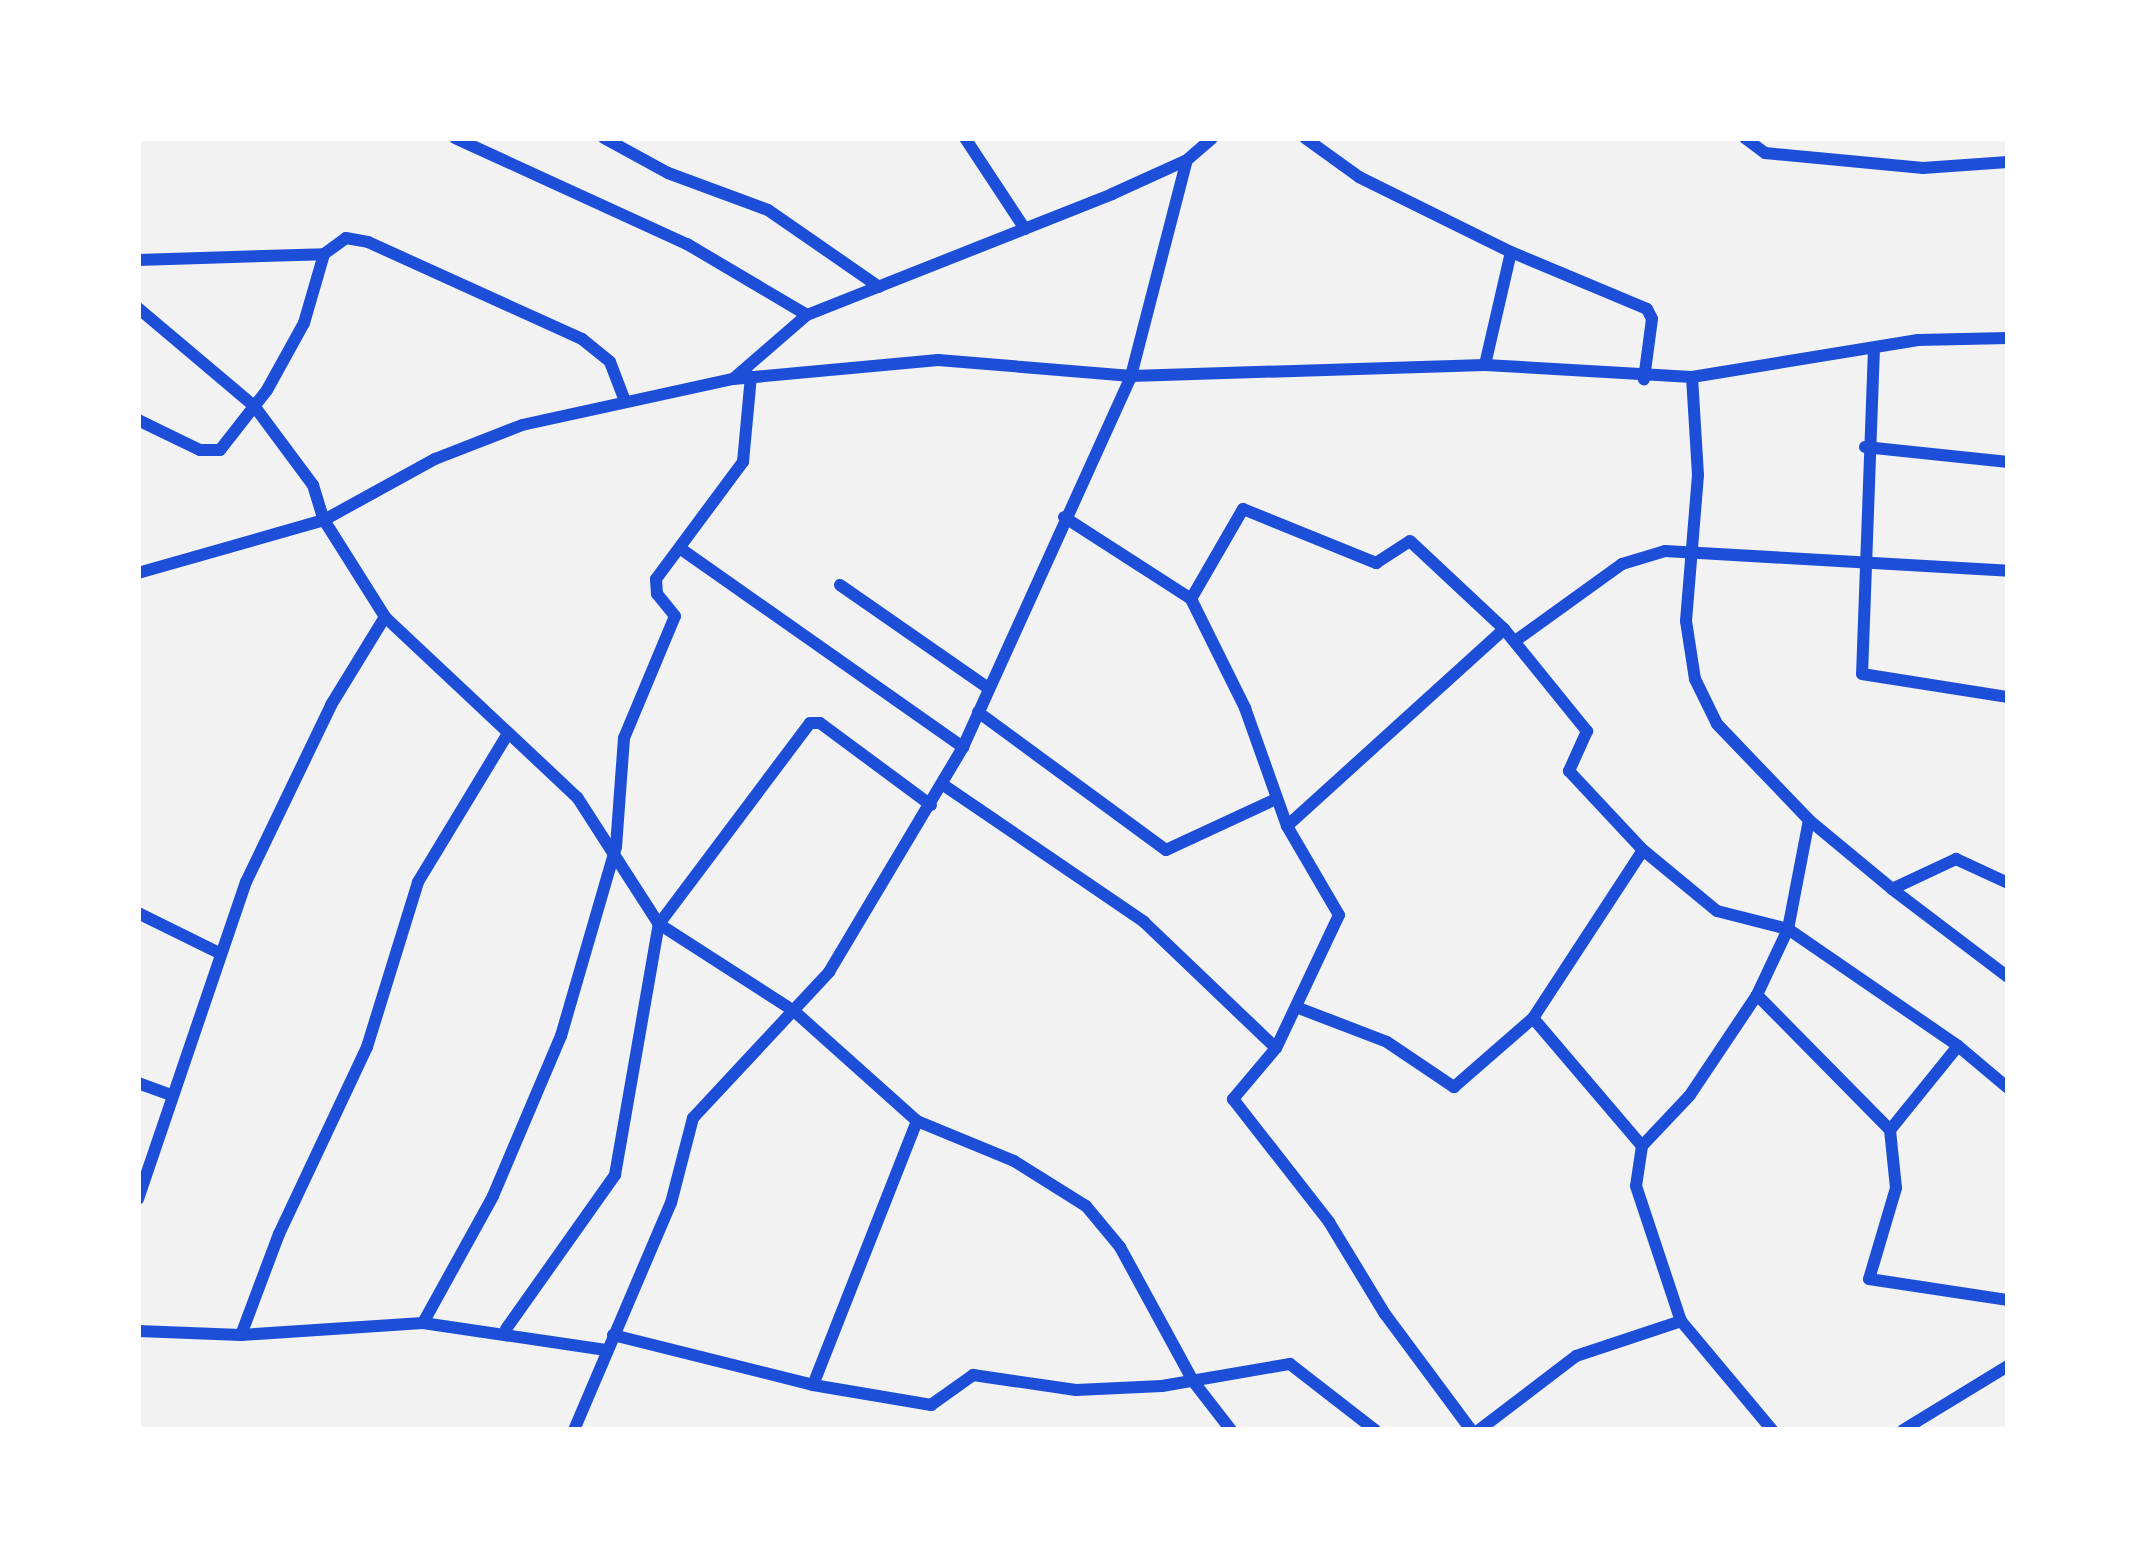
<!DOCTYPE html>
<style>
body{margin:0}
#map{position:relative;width:2146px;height:1568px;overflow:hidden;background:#f2f2f2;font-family:Literata,serif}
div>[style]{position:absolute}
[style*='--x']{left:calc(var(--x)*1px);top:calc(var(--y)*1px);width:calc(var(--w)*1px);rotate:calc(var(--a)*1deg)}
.minor>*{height:12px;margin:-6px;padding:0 6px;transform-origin:6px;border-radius:6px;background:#1d4ed8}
span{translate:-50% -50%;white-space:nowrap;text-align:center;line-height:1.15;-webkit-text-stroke:9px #fff;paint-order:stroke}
.frame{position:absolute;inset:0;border:141px solid #fff;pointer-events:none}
</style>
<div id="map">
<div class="minor">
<i style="--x:455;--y:138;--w:255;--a:24.6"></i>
<i style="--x:687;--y:244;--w:139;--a:30.6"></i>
<i style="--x:604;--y:138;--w:73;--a:28.7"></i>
<i style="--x:668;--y:173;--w:107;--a:20.3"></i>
<i style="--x:768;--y:210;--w:135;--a:34.7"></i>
<i style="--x:965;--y:138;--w:109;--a:56.6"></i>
<i style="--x:1305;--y:138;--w:67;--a:35.8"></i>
<i style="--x:1359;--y:177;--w:169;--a:26.3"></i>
<i style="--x:1511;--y:252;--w:116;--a:103"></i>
<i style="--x:1745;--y:138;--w:25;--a:37"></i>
<i style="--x:1765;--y:153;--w:159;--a:5.4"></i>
<i style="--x:1923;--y:168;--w:85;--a:-4"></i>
<i style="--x:1511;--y:252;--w:147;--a:22.7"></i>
<i style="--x:1647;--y:309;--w:11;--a:63"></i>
<i style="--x:1652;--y:319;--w:61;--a:97.6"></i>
<i style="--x:138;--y:260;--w:186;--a:-1.8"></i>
<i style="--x:324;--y:254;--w:27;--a:-36"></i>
<i style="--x:346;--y:238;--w:22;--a:10"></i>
<i style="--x:368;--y:242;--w:235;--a:24.4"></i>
<i style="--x:582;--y:339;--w:36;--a:39"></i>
<i style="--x:610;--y:362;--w:42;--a:69"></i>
<i style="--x:138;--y:308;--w:153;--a:40.2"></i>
<i style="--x:255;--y:407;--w:97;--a:53.4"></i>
<i style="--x:313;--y:485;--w:37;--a:73"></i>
<i style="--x:324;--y:520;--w:115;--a:57.8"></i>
<i style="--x:385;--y:617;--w:263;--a:43.2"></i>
<i style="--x:577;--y:797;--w:151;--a:57.2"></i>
<i style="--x:659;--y:924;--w:161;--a:32.8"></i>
<i style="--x:794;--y:1011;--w:165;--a:41.8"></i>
<i style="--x:917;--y:1121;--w:105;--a:22.4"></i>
<i style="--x:1014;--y:1161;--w:85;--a:32"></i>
<i style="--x:1086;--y:1206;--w:53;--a:50.3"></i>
<i style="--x:1120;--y:1247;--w:153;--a:61.4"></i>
<i style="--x:1193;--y:1381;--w:62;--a:52.2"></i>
<i style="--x:1874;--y:348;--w:326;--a:92.1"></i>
<i style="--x:1862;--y:674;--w:148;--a:9"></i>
<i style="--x:1692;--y:377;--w:98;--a:86.5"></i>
<i style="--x:1698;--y:475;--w:146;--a:94.7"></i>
<i style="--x:1686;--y:621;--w:59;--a:81.2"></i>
<i style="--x:1695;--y:679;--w:50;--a:63.9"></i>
<i style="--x:1717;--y:724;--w:133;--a:46.2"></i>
<i style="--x:1809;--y:820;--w:108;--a:39.7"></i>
<i style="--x:1892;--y:889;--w:71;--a:-25.1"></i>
<i style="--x:1956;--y:859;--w:57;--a:24.8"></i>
<i style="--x:733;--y:379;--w:206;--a:-5.3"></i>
<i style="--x:938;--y:360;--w:194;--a:4.7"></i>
<i style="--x:1131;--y:376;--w:354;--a:-1.8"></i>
<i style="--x:1485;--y:365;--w:207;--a:3.3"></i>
<i style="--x:1692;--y:377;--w:229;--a:-9.3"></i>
<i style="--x:1918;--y:340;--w:90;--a:-1.3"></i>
<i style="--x:138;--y:420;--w:69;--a:25.8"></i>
<i style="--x:200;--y:450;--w:20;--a:0"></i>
<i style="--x:220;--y:450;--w:76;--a:-51.9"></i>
<i style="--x:267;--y:390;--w:77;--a:-61.1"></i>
<i style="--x:304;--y:323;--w:72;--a:-73.8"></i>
<i style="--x:1865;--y:447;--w:144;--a:6"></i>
<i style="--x:1064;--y:517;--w:151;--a:32.8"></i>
<i style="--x:1191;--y:599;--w:104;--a:-60"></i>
<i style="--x:1243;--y:509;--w:144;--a:22.1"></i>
<i style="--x:1376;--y:563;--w:40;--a:-32.9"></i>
<i style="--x:1410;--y:541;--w:129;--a:43.1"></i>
<i style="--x:1504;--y:629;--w:132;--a:50.9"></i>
<i style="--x:1587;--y:731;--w:44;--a:114.2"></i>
<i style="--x:1569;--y:771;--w:108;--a:46.9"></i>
<i style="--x:1643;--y:850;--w:96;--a:39.5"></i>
<i style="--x:1717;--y:911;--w:73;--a:14.2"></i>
<i style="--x:1788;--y:929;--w:206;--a:34.5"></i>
<i style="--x:681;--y:549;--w:345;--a:35.1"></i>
<i style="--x:138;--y:573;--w:193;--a:-15.9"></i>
<i style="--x:324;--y:520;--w:127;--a:-28.8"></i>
<i style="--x:435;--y:459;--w:93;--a:-21.3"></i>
<i style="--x:522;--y:425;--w:216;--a:-12.3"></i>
<i style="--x:733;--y:379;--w:98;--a:-40.9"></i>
<i style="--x:807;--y:315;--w:328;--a:-21.6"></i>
<i style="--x:1112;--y:194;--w:82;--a:-24.4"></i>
<i style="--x:1187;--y:160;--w:33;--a:-41"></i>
<i style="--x:840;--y:585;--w:180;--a:34.8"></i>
<i style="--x:1191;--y:599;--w:122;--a:63.6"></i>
<i style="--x:1245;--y:708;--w:125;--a:70.4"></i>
<i style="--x:1287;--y:826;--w:103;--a:59.7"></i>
<i style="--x:1339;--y:915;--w:147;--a:115.3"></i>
<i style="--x:1276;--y:1048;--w:67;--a:130.1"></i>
<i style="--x:1233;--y:1099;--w:156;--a:52"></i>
<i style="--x:1329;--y:1222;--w:108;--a:58.7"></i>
<i style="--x:1385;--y:1314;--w:144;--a:53.4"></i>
<i style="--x:1515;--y:641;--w:132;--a:-35.7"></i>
<i style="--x:1622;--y:564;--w:45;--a:-16.8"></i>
<i style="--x:1665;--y:551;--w:344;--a:3.3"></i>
<i style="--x:978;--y:712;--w:233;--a:36.3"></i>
<i style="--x:1166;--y:850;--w:121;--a:-24.9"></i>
<i style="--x:942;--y:784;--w:245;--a:34.3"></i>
<i style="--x:1144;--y:922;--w:182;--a:43.7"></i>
<i style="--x:1809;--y:820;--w:111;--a:100.9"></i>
<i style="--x:1788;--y:929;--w:73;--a:115.2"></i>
<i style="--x:1757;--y:995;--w:190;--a:45.4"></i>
<i style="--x:1287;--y:826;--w:293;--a:-42.2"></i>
<i style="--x:1643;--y:850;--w:201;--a:123.2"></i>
<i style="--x:1533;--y:1018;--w:168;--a:49.6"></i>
<i style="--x:1642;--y:1146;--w:40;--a:98.5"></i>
<i style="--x:1636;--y:1186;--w:142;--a:71.6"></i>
<i style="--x:1892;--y:889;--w:146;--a:37.2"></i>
<i style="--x:138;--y:913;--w:88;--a:26.3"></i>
<i style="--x:1296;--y:1007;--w:97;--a:21"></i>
<i style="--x:1387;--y:1042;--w:81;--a:33.9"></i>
<i style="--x:1454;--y:1087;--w:105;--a:-41.1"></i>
<i style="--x:138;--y:1083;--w:37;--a:20"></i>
<i style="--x:2008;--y:1088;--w:65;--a:-140"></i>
<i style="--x:1958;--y:1046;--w:108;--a:129"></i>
<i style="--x:1890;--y:1130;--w:58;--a:84.1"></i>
<i style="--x:1896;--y:1188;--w:95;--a:106.5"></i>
<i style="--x:1869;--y:1279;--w:141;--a:8.6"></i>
<i style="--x:1642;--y:1146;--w:70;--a:-46.7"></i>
<i style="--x:1690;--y:1095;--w:120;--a:-56.2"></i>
<i style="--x:138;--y:1199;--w:335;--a:-71.2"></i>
<i style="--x:246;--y:882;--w:196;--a:-64.3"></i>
<i style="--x:331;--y:705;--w:103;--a:-58.5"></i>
<i style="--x:423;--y:1323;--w:145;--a:-61.1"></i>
<i style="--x:493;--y:1196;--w:174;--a:-67"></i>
<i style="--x:561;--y:1036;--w:197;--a:-73.8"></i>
<i style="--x:616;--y:847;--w:109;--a:-85.8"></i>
<i style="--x:624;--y:738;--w:132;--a:-67.3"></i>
<i style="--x:675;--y:616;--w:28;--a:-129"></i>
<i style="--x:657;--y:594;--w:15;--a:-94"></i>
<i style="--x:656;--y:579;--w:146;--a:-53.4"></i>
<i style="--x:743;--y:462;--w:86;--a:-84.7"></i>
<i style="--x:506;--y:1329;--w:189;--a:-54.7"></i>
<i style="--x:615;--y:1175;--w:255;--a:-80.1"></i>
<i style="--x:659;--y:924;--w:251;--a:-53.1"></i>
<i style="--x:810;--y:723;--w:10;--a:0"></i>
<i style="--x:820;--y:723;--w:138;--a:36.5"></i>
<i style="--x:138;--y:1331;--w:103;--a:2.2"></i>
<i style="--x:241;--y:1335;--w:182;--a:-3.8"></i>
<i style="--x:423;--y:1323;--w:185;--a:8.4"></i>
<i style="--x:241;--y:1335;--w:108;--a:-69.4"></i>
<i style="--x:279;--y:1234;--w:207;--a:-64.8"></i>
<i style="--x:367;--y:1047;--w:173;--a:-72.8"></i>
<i style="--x:418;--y:882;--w:172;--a:-58.8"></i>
<i style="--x:613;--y:1335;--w:206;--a:14"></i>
<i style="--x:813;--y:1385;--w:120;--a:9.6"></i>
<i style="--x:931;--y:1405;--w:52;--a:-35.5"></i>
<i style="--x:973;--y:1375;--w:104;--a:8.3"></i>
<i style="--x:1076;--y:1390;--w:86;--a:-2.7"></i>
<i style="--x:1162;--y:1386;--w:130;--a:-9.8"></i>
<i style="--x:1290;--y:1364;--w:108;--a:37.8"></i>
<i style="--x:813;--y:1385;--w:284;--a:-68.5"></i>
<i style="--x:574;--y:1430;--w:247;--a:-66.9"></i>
<i style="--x:671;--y:1203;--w:88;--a:-75.5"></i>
<i style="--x:693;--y:1118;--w:200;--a:-47"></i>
<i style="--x:829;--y:972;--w:262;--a:-59.2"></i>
<i style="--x:963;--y:747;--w:407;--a:-65.6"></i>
<i style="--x:1131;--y:376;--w:223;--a:-75.5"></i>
<i style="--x:1479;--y:1430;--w:122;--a:-37.3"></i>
<i style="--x:1576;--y:1356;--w:111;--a:-18.4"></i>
<i style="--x:1681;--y:1321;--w:142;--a:50.1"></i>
<i style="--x:1903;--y:1430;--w:123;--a:-31.4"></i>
</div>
<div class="frame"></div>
</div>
